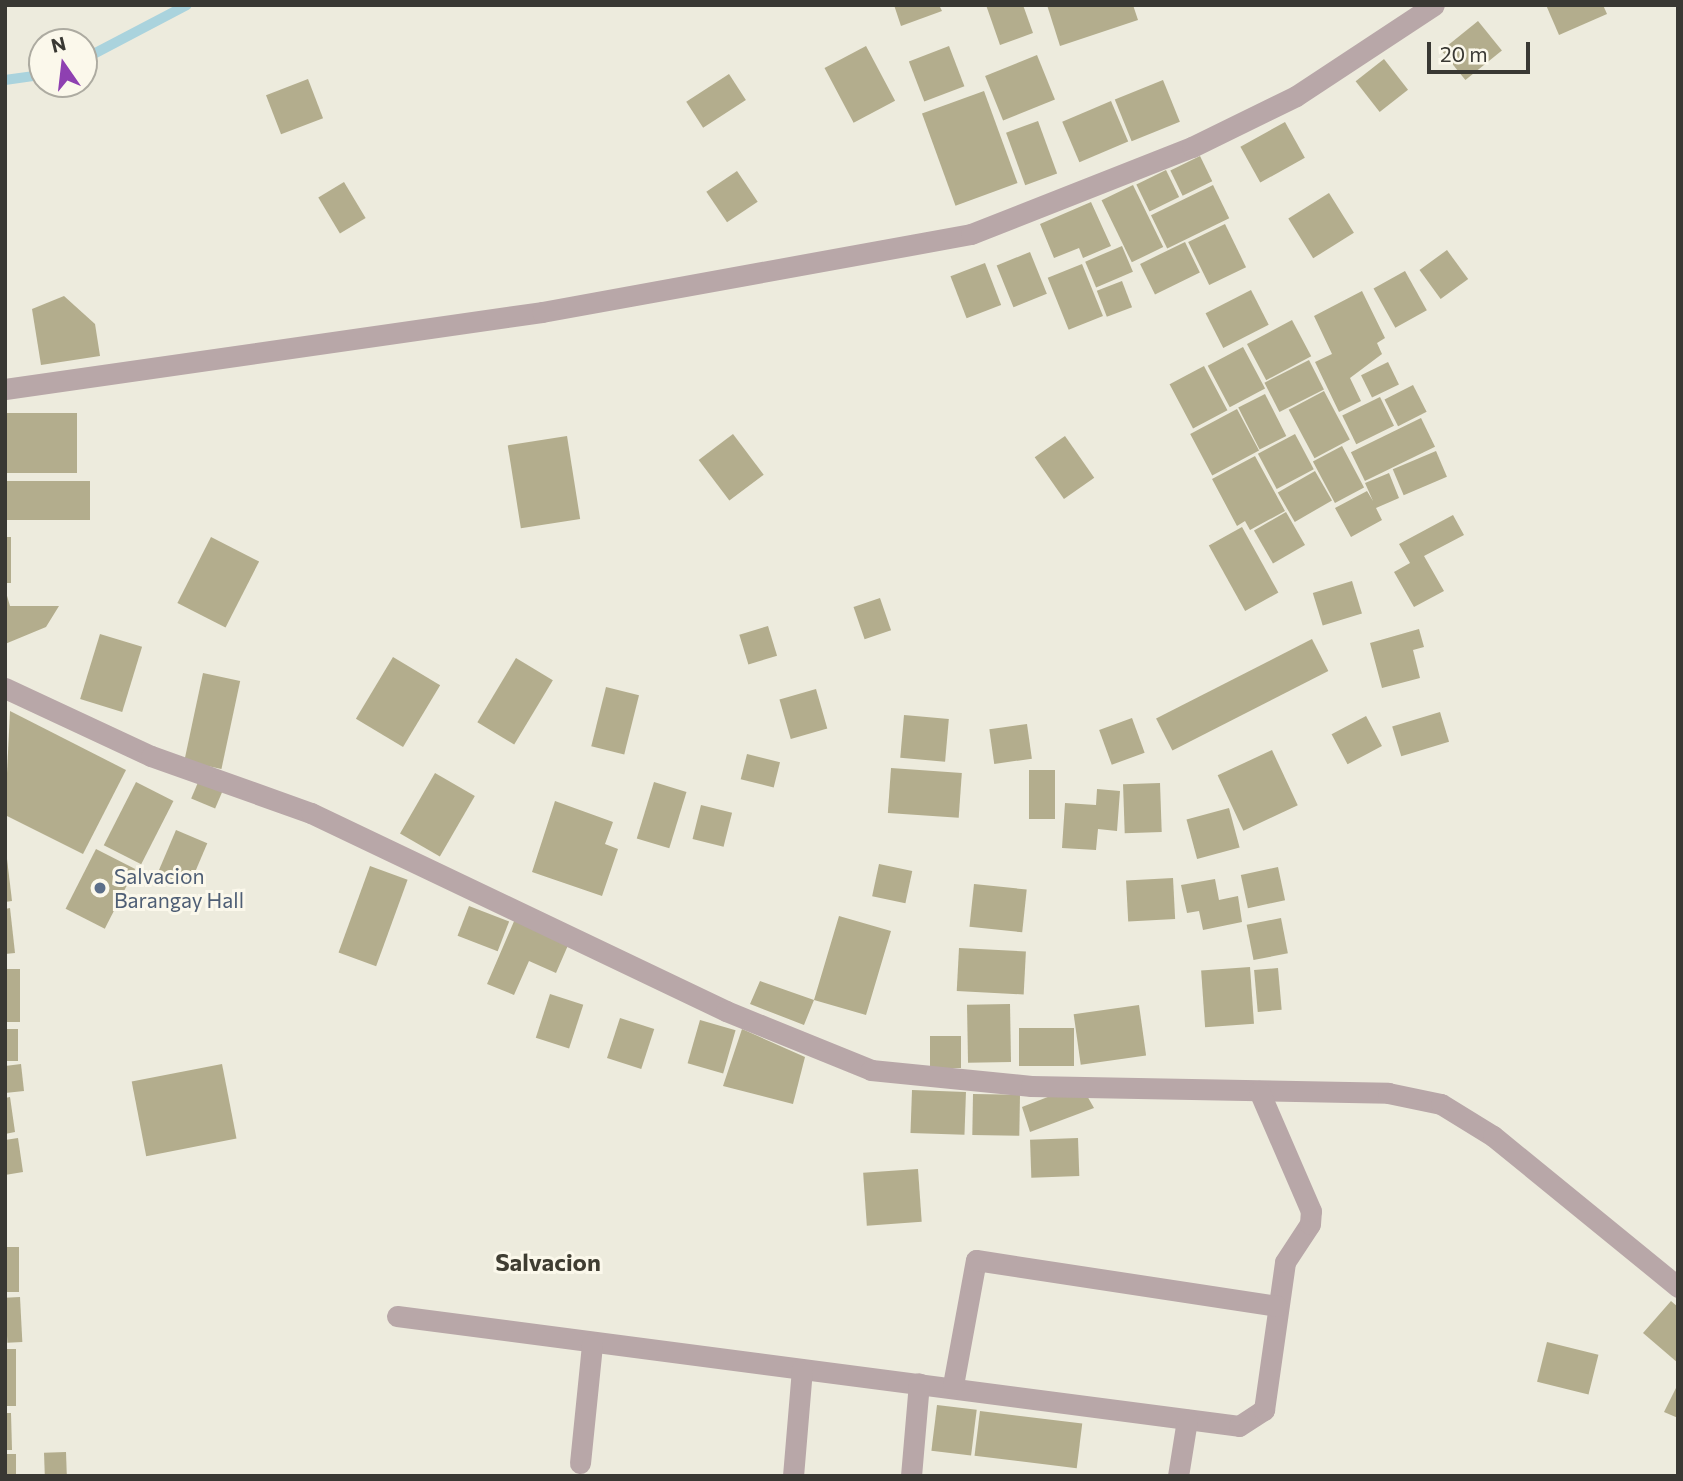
<!DOCTYPE html>
<style>
body{margin:0}
#map{position:relative;width:1683px;height:1481px;overflow:hidden;background:#edebdd;font-family:Commissioner,sans-serif}
div>[style]{position:absolute}
[style*='--x']{left:calc(var(--x)*1px);top:calc(var(--y)*1px);width:calc(var(--w)*1px);rotate:calc(var(--a)*1deg)}
.stream>*{height:10px;margin:-5px;padding:0 5px;transform-origin:5px;border-radius:5px;background:#aad3dd}
.building>*{inset:0;background:#b3ad8d;transform-origin:0 0}
.minor>*{height:21px;margin:-10.5px;padding:0 10.5px;transform-origin:10.5px;border-radius:10.5px;background:#b8a7a8}
.dots>*{width:19px;height:19px;translate:-50% -50%;box-sizing:border-box;border:4px solid #fbf8eb;border-radius:50%}
span{translate:-50% -50%;white-space:nowrap;text-align:center;line-height:1.15;-webkit-text-stroke:6px #fbf8eb;paint-order:stroke}
.service-label{font-size:21px;color:#4e5e75}
.left{translate:0 -50%;text-align:left}
.quarter-label{font-size:24px;color:#3f3d32;font-weight:700}
.frame{position:absolute;inset:0;border:7px solid #393833;pointer-events:none}
.north{position:absolute;left:28px;top:28px;width:70px;height:70px;box-sizing:border-box;background:#fbf8eb;border:2px solid #adaba1;border-radius:50%;rotate:346deg;font-size:19px;font-weight:700;line-height:28px;text-align:center;color:#393833}
.north::after{content:'';display:block;margin:auto;width:24px;height:32px;background:#8e40b1;clip-path:polygon(50% 0,100% 100%,50% 72%,0 100%)}
.scale{position:absolute;left:1427px;top:42px;width:103px;height:32px;box-sizing:border-box;border:4px solid #393833;border-top:0;padding-left:9px;font-size:21px;line-height:24px;white-space:nowrap;color:#393833;-webkit-text-stroke:5px #fbf8eb;paint-order:stroke}
</style>
<div id="map">
<div class="stream">
<i style="--x:84;--y:59;--w:116;--a:-27.7"></i>
<i style="--x:5;--y:80;--w:37;--a:-8"></i>
</div>
<div class="building">
<i style="clip-path:polygon(894px 5px,939px 5px,942px 11px,901px 26px)"></i>
<i style="clip-path:polygon(986px 5px,1023px 5px,1033px 33px,1000px 45px)"></i>
<i style="clip-path:polygon(1047px 5px,1133px 5px,1138px 20px,1060px 46px)"></i>
<i style="clip-path:polygon(1546px 5px,1603px 5px,1607px 14px,1559px 35px)"></i>
<i style="left:1478px;top:21px;width:38px;height:47px;rotate:51deg"></i>
<i style="left:866px;top:46px;width:62px;height:47px;rotate:62deg"></i>
<i style="left:949px;top:46px;width:43px;height:43px;rotate:69deg"></i>
<i style="left:1037px;top:55px;width:48px;height:56px;rotate:68deg"></i>
<i style="left:1384px;top:59px;width:39px;height:36px;rotate:52deg"></i>
<i style="left:729px;top:74px;width:31px;height:51px;rotate:57deg"></i>
<i style="left:308px;top:79px;width:42px;height:45px;rotate:69deg"></i>
<i style="left:1163px;top:80px;width:45px;height:52px;rotate:68deg"></i>
<i style="left:984px;top:91px;width:98px;height:66px;rotate:70deg"></i>
<i style="left:1111px;top:101px;width:44px;height:53px;rotate:67deg"></i>
<i style="left:1038px;top:121px;width:56px;height:34px;rotate:70deg"></i>
<i style="left:1285px;top:122px;width:41px;height:51px;rotate:61deg"></i>
<i style="left:1200px;top:156px;width:28px;height:33px;rotate:64deg"></i>
<i style="left:1166px;top:170px;width:30px;height:33px;rotate:64deg"></i>
<i style="left:737px;top:171px;width:37px;height:37px;rotate:56deg"></i>
<i style="left:344px;top:182px;width:42px;height:30px;rotate:59deg"></i>
<i style="left:1133px;top:185px;width:69px;height:35px;rotate:64deg"></i>
<i style="left:1213px;top:185px;width:37px;height:69px;rotate:64deg"></i>
<i style="left:1329px;top:193px;width:47px;height:48px;rotate:58deg"></i>
<i style="clip-path:polygon(1091px 202px,1111px 246px,1083px 258px,1079px 248px,1054px 258px,1040px 224px)"></i>
<i style="left:1225px;top:224px;width:48px;height:41px;rotate:64deg"></i>
<i style="left:1185px;top:242px;width:34px;height:50px;rotate:64deg"></i>
<i style="left:1122px;top:246px;width:28px;height:40px;rotate:67deg"></i>
<i style="left:1447px;top:250px;width:36px;height:34px;rotate:54deg"></i>
<i style="left:1030px;top:252px;width:45px;height:36px;rotate:68deg"></i>
<i style="left:985px;top:263px;width:45px;height:37px;rotate:69deg"></i>
<i style="left:1082px;top:264px;width:56px;height:37px;rotate:68deg"></i>
<i style="left:1405px;top:271px;width:45px;height:36px;rotate:61deg"></i>
<i style="left:1122px;top:281px;width:28px;height:27px;rotate:69deg"></i>
<i style="left:1251px;top:290px;width:39px;height:51px;rotate:63deg"></i>
<i style="clip-path:polygon(1362px 291px,1385px 338px,1377px 343px,1382px 354px,1350px 378px,1361px 401px,1339px 412px,1315px 362px,1332px 354px,1314px 316px)"></i>
<i style="clip-path:polygon(64px 296px,95px 324px,100px 356px,41px 365px,32px 309px)"></i>
<i style="left:1292px;top:320px;width:41px;height:51px;rotate:62deg"></i>
<i style="left:1243px;top:347px;width:47px;height:40px;rotate:62deg"></i>
<i style="left:1309px;top:360px;width:33px;height:50px;rotate:63deg"></i>
<i style="left:1388px;top:362px;width:25px;height:30px;rotate:64deg"></i>
<i style="left:1204px;top:366px;width:50px;height:39px;rotate:62deg"></i>
<i style="left:1413px;top:385px;width:30px;height:32px;rotate:63deg"></i>
<i style="left:1324px;top:391px;width:55px;height:40px;rotate:62deg"></i>
<i style="left:1265px;top:394px;width:47px;height:30px;rotate:63deg"></i>
<i style="left:1380px;top:397px;width:32px;height:42px;rotate:64deg"></i>
<i style="left:1237px;top:409px;width:47px;height:53px;rotate:62deg"></i>
<i style="left:5px;top:413px;width:72px;height:60px"></i>
<i style="left:1421px;top:418px;width:32px;height:78px;rotate:64deg"></i>
<i style="left:733px;top:434px;width:51px;height:43px;rotate:53deg"></i>
<i style="left:1295px;top:434px;width:40px;height:42px;rotate:62deg"></i>
<i style="left:567px;top:436px;width:84px;height:60px;rotate:81deg"></i>
<i style="left:1065px;top:436px;width:51px;height:37px;rotate:55deg"></i>
<i style="left:1342px;top:446px;width:47px;height:33px;rotate:62deg"></i>
<i style="left:1436px;top:451px;width:28px;height:47px;rotate:67deg"></i>
<i style="clip-path:polygon(1255px 456px,1285px 511px,1250px 530px,1245px 521px,1237px 526px,1212px 479px)"></i>
<i style="left:1315px;top:471px;width:34px;height:43px;rotate:60deg"></i>
<i style="clip-path:polygon(1389px 473px,1399px 498px,1376px 508px,1382px 520px,1351px 537px,1335px 508px,1367px 491px,1373px 501px,1365px 483px)"></i>
<i style="left:5px;top:481px;width:85px;height:39px"></i>
<i style="left:1286px;top:512px;width:38px;height:37px;rotate:60deg"></i>
<i style="clip-path:polygon(1453px 515px,1464px 535px,1424px 556px,1444px 591px,1414px 607px,1394px 572px,1410px 563px,1399px 544px)"></i>
<i style="left:1242px;top:527px;width:75px;height:38px;rotate:61deg"></i>
<i style="left:5px;top:537px;width:6px;height:46px"></i>
<i style="left:211px;top:537px;width:54px;height:74px;rotate:27deg"></i>
<i style="left:1352px;top:581px;width:34px;height:41px;rotate:73deg"></i>
<i style="clip-path:polygon(5px 589px,10px 606px,59px 606px,46px 627px,5px 644px)"></i>
<i style="left:880px;top:598px;width:34px;height:28px;rotate:71deg"></i>
<i style="left:768px;top:626px;width:31px;height:30px;rotate:73deg"></i>
<i style="clip-path:polygon(1419px 629px,1424px 647px,1413px 650px,1420px 678px,1382px 688px,1370px 643px)"></i>
<i style="left:100px;top:634px;width:44px;height:68px;rotate:17deg"></i>
<i style="left:1312px;top:639px;width:36px;height:175px;rotate:63deg"></i>
<i style="left:393px;top:657px;width:55px;height:72px;rotate:31deg"></i>
<i style="left:516px;top:658px;width:43px;height:75px;rotate:31deg"></i>
<i style="left:203px;top:673px;width:38px;height:90px;rotate:12deg"></i>
<i style="left:606px;top:687px;width:34px;height:61px;rotate:14deg"></i>
<i style="left:816px;top:689px;width:41px;height:38px;rotate:74deg"></i>
<i style="clip-path:polygon(10px 711px,126px 770px,83px 854px,5px 815px)"></i>
<i style="left:1440px;top:712px;width:31px;height:50px;rotate:73deg"></i>
<i style="left:904px;top:715px;width:45px;height:43px;rotate:5deg"></i>
<i style="left:1366px;top:716px;width:34px;height:39px;rotate:62deg"></i>
<i style="left:1132px;top:718px;width:37px;height:35px;rotate:70deg"></i>
<i style="left:1027px;top:724px;width:35px;height:38px;rotate:82deg"></i>
<i style="left:1272px;top:750px;width:61px;height:60px;rotate:65deg"></i>
<i style="left:747px;top:754px;width:34px;height:26px;rotate:14deg"></i>
<i style="left:891px;top:768px;width:71px;height:45px;rotate:4deg"></i>
<i style="left:1029px;top:770px;width:26px;height:49px"></i>
<i style="left:435px;top:773px;width:46px;height:70px;rotate:30deg"></i>
<i style="left:199px;top:780px;width:26px;height:20px;rotate:23deg"></i>
<i style="left:136px;top:782px;width:42px;height:71px;rotate:27deg"></i>
<i style="left:654px;top:782px;width:34px;height:59px;rotate:17deg"></i>
<i style="left:1160px;top:783px;width:49px;height:37px;rotate:88deg"></i>
<i style="clip-path:polygon(1097px 789px,1120px 791px,1117px 831px,1098px 829px,1096px 850px,1062px 848px,1065px 803px,1096px 805px)"></i>
<i style="clip-path:polygon(555px 801px,613px 822px,605px 844px,618px 849px,602px 896px,532px 872px)"></i>
<i style="left:701px;top:805px;width:32px;height:35px;rotate:14deg"></i>
<i style="left:1229px;top:808px;width:41px;height:44px;rotate:75deg"></i>
<i style="left:176px;top:830px;width:34px;height:47px;rotate:23deg"></i>
<i style="clip-path:polygon(5px 842px,12px 901px,5px 902px)"></i>
<i style="left:96px;top:849px;width:44px;height:67px;rotate:27deg"></i>
<i style="left:879px;top:864px;width:34px;height:33px;rotate:12deg"></i>
<i style="left:370px;top:866px;width:40px;height:92px;rotate:20deg"></i>
<i style="left:1278px;top:867px;width:34px;height:38px;rotate:78deg"></i>
<i style="left:1173px;top:878px;width:41px;height:47px;rotate:87deg"></i>
<i style="clip-path:polygon(1215px 879px,1219px 900px,1238px 896px,1242px 922px,1203px 930px,1199px 911px,1187px 913px,1181px 885px)"></i>
<i style="left:974px;top:884px;width:53px;height:43px;rotate:6deg"></i>
<i style="left:469px;top:906px;width:43px;height:32px;rotate:21deg"></i>
<i style="clip-path:polygon(10px 908px,15px 953px,5px 954px,5px 909px)"></i>
<i style="clip-path:polygon(839px 916px,891px 931px,866px 1015px,814px 1000px,804px 1025px,750px 1004px,760px 981px,814px 1000px)"></i>
<i style="left:1281px;top:918px;width:36px;height:35px;rotate:79deg"></i>
<i style="clip-path:polygon(515px 919px,569px 943px,556px 973px,529px 961px,514px 995px,487px 984px)"></i>
<i style="left:959px;top:948px;width:67px;height:43px;rotate:3deg"></i>
<i style="left:1250px;top:967px;width:57px;height:49px;rotate:86deg"></i>
<i style="left:1278px;top:968px;width:42px;height:24px;rotate:85deg"></i>
<i style="left:5px;top:969px;width:15px;height:53px"></i>
<i style="left:550px;top:994px;width:35px;height:46px;rotate:18deg"></i>
<i style="left:1010px;top:1004px;width:58px;height:43px;rotate:89deg"></i>
<i style="left:1139px;top:1005px;width:51px;height:66px;rotate:82deg"></i>
<i style="left:620px;top:1018px;width:36px;height:42px;rotate:18deg"></i>
<i style="left:700px;top:1020px;width:37px;height:45px;rotate:16deg"></i>
<i style="left:1019px;top:1028px;width:55px;height:38px"></i>
<i style="left:5px;top:1029px;width:13px;height:32px"></i>
<i style="clip-path:polygon(742px 1029px,805px 1057px,793px 1104px,723px 1086px)"></i>
<i style="left:930px;top:1036px;width:31px;height:32px"></i>
<i style="clip-path:polygon(21px 1064px,24px 1091px,5px 1093px,5px 1066px)"></i>
<i style="left:222px;top:1064px;width:76px;height:92px;rotate:79deg"></i>
<i style="left:912px;top:1090px;width:54px;height:43px;rotate:2deg"></i>
<i style="clip-path:polygon(1058px 1093px,1086px 1094px,1094px 1108px,1030px 1132px,1022px 1107px)"></i>
<i style="left:973px;top:1094px;width:47px;height:41px;rotate:1deg"></i>
<i style="clip-path:polygon(10px 1097px,15px 1132px,5px 1134px,5px 1098px)"></i>
<i style="clip-path:polygon(18px 1138px,23px 1172px,5px 1175px,5px 1140px)"></i>
<i style="left:1078px;top:1138px;width:38px;height:48px;rotate:88deg"></i>
<i style="left:918px;top:1169px;width:53px;height:55px;rotate:86deg"></i>
<i style="left:5px;top:1247px;width:14px;height:45px"></i>
<i style="left:20px;top:1297px;width:45px;height:15px;rotate:87deg"></i>
<i style="clip-path:polygon(1671px 1301px,1678px 1307px,1678px 1363px,1643px 1333px)"></i>
<i style="left:1547px;top:1342px;width:53px;height:41px;rotate:14deg"></i>
<i style="left:5px;top:1349px;width:11px;height:57px"></i>
<i style="clip-path:polygon(1678px 1384px,1678px 1418px,1664px 1412px)"></i>
<i style="left:937px;top:1405px;width:40px;height:46px;rotate:7deg"></i>
<i style="left:980px;top:1411px;width:103px;height:45px;rotate:7deg"></i>
<i style="clip-path:polygon(5px 1413px,11px 1413px,12px 1450px,5px 1450px)"></i>
<i style="left:66px;top:1452px;width:24px;height:22px;rotate:88deg"></i>
<i style="left:16px;top:1454px;width:22px;height:11px;rotate:90deg"></i>
</div>
<div class="minor">
<i style="--x:5;--y:389;--w:542;--a:-8.16"></i>
<i style="--x:542;--y:312;--w:436;--a:-10.3"></i>
<i style="--x:971;--y:234;--w:238;--a:-21.5"></i>
<i style="--x:1192;--y:147;--w:116;--a:-26.1"></i>
<i style="--x:1296;--y:96;--w:165;--a:-33.4"></i>
<i style="--x:5;--y:688;--w:161;--a:25"></i>
<i style="--x:151;--y:756;--w:170;--a:19.6"></i>
<i style="--x:311;--y:813;--w:460;--a:25.5"></i>
<i style="--x:726;--y:1011;--w:157;--a:22.1"></i>
<i style="--x:871;--y:1070;--w:161;--a:5.7"></i>
<i style="--x:1031;--y:1086;--w:357;--a:1.1"></i>
<i style="--x:1388;--y:1093;--w:54;--a:11.7"></i>
<i style="--x:1441;--y:1104;--w:61;--a:31.6"></i>
<i style="--x:1493;--y:1136;--w:239;--a:39.2"></i>
<i style="--x:397;--y:1316;--w:849;--a:7.44"></i>
<i style="--x:1239;--y:1426;--w:30;--a:-33"></i>
<i style="--x:1264;--y:1410;--w:149;--a:-81.9"></i>
<i style="--x:1285;--y:1262;--w:45;--a:-56.7"></i>
<i style="--x:1310;--y:1224;--w:13;--a:-86"></i>
<i style="--x:1311;--y:1211;--w:131;--a:-113.4"></i>
<i style="--x:953;--y:1385;--w:127;--a:-79.6"></i>
<i style="--x:976;--y:1260;--w:304;--a:8.7"></i>
<i style="--x:580;--y:1463;--w:120;--a:-84.2"></i>
<i style="--x:793;--y:1476;--w:107;--a:-85.2"></i>
<i style="--x:911;--y:1476;--w:93;--a:-85.1"></i>
<i style="--x:1178;--y:1476;--w:57;--a:-80.9"></i>
</div>
<div class="dots">
<i style="left:100px;top:888px;background:#5c6f8a"></i>
</div>
<div class="service-label">
<span class="left" style="left:114px;top:888px">Salvacion<br>Barangay Hall</span>
</div>
<div class="quarter-label">
<span style="left:548px;top:1262px">Salvacion</span>
</div>
<div class="frame"></div>
<div class="north">N</div>
<div class="scale">20 m</div>
</div>
